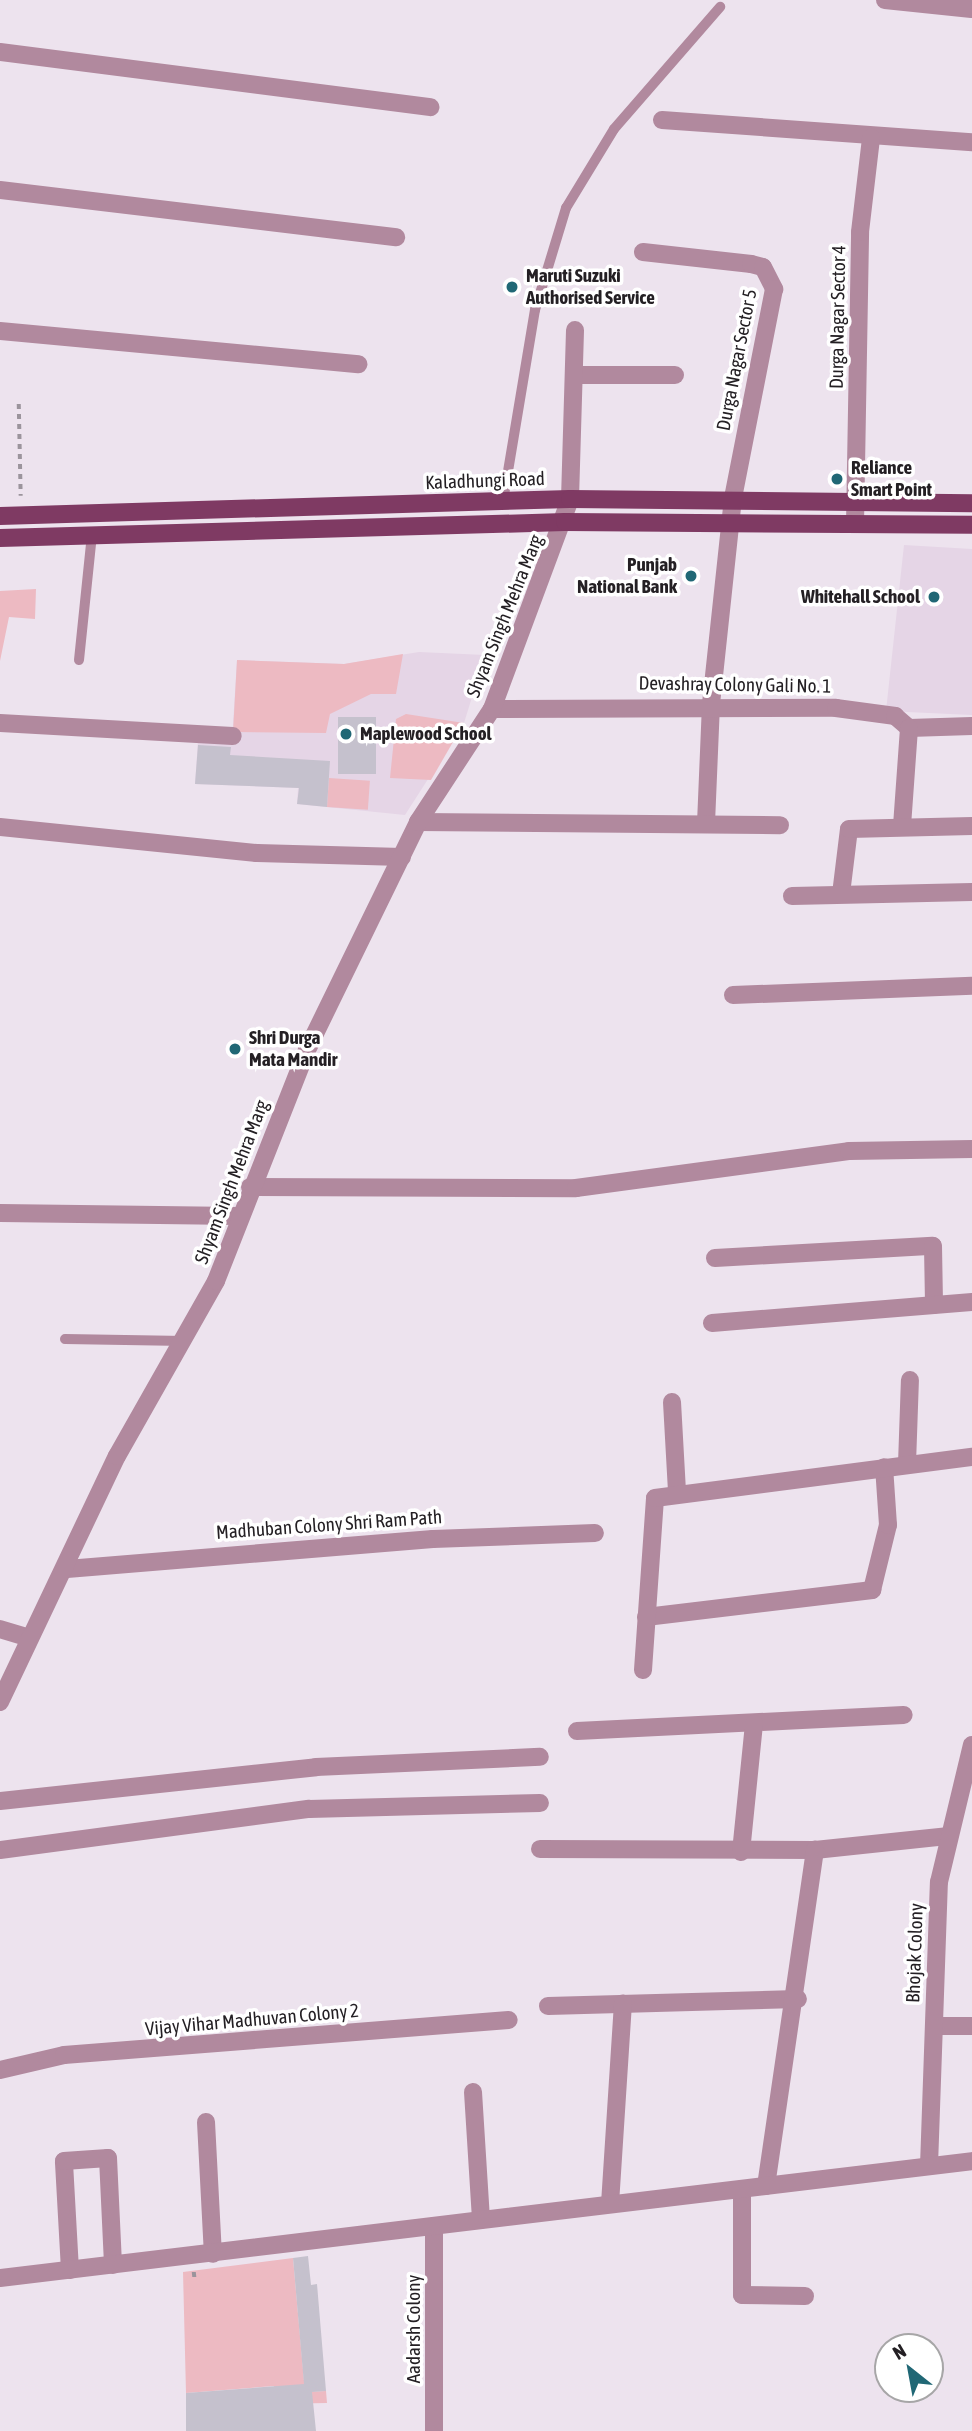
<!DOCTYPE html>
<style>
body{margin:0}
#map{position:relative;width:972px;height:2431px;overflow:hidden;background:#ede3ee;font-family:"Asap Condensed",sans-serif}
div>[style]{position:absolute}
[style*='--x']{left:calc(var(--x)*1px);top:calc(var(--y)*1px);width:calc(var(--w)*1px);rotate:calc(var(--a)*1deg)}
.built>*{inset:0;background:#e5d5e6}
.green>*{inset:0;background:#edbac2;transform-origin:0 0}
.building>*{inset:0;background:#c5c1cd;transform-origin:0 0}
.path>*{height:3.5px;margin-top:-1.75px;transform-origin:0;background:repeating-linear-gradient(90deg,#9b949c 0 5px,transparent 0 10px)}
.lane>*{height:10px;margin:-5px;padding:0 5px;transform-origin:5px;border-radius:5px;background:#b1899e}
.street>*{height:18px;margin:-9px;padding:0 9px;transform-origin:9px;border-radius:9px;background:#b1899e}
.primary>*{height:18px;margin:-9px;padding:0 9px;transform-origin:9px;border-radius:9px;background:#7f3a63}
.dots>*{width:19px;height:19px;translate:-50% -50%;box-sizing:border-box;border:4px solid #fff;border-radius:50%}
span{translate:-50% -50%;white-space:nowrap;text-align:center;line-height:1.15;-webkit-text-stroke:7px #fff;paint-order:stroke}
.poi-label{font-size:19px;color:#242024;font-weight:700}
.left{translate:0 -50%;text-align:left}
.right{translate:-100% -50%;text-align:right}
.street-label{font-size:19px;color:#242024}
.north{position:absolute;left:874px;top:2333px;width:70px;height:70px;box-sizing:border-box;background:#fff;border:2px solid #a7a6a7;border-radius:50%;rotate:329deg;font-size:19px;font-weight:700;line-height:28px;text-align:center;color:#242024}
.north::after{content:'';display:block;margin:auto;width:24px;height:32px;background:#206775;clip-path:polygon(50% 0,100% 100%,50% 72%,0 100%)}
</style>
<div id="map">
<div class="built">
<i style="clip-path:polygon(904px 545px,972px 549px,972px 715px,886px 711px)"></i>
<i style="clip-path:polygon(419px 652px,485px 655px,464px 723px,405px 815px,297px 804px,298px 788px,195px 784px,198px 741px,232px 740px,237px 660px,344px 664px)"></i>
</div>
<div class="green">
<i style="clip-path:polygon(36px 589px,35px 619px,9px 617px,0 661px,0 591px)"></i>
<i style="clip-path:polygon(403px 654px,396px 694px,371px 694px,330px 714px,326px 733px,233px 732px,237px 660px,344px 664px)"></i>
<i style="clip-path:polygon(406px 714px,464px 723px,431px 780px,390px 778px,396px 719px)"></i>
<i style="left:329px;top:778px;width:41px;height:29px;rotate:4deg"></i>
<i style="clip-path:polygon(293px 2258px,305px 2392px,326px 2391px,327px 2403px,275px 2404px,274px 2386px,186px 2393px,183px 2272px)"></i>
</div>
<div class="building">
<i style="left:338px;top:717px;width:38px;height:57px"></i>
<i style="clip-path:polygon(198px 745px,231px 747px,230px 755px,330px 761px,327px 807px,297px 804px,299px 788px,195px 784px)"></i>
<i style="clip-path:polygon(308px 2256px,311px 2285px,317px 2284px,326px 2391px,312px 2392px,316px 2431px,186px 2431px,186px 2393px,304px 2384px,293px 2258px)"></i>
</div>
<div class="path">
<i style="--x:19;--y:404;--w:92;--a:88.8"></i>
<i style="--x:194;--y:2272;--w:10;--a:84"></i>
</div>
<div class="lane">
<i style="--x:503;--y:501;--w:194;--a:-80.5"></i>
<i style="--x:535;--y:310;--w:107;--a:-73.1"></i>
<i style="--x:566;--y:208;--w:92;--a:-58.7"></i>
<i style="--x:614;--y:129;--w:162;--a:-49"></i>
<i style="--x:79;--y:660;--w:127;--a:-84.1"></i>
<i style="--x:65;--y:1339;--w:120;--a:1"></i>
</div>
<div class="street">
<i style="--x:885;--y:0;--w:87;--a:5.9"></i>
<i style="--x:0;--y:52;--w:434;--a:7.3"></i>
<i style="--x:662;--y:120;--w:311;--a:4.1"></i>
<i style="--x:0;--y:190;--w:399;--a:6.8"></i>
<i style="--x:643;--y:252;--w:109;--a:6.3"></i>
<i style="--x:751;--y:264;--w:12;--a:14"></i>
<i style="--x:763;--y:267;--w:25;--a:63"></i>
<i style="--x:774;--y:289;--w:213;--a:101.1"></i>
<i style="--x:733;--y:498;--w:207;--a:96.1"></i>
<i style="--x:711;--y:704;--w:120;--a:92.4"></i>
<i style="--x:0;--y:331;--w:360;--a:5.3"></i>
<i style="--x:574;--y:375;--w:101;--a:0"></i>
<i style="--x:855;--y:524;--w:292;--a:-89"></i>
<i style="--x:860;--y:232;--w:95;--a:-83.3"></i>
<i style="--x:492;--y:709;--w:344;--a:-0.2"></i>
<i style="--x:836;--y:708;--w:60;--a:7.7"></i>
<i style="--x:895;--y:716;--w:18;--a:41"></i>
<i style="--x:909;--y:728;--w:63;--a:-1.8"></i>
<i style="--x:0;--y:723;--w:233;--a:3.2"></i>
<i style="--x:418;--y:822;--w:362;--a:0.5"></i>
<i style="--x:902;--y:826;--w:98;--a:-85.9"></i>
<i style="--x:0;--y:827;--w:258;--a:5.8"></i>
<i style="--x:257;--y:853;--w:145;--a:1.6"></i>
<i style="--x:841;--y:894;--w:65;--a:-83"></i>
<i style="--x:849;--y:829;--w:123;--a:-1.4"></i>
<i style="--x:792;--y:896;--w:180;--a:-1.3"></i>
<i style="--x:733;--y:995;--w:239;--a:-2.2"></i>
<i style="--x:250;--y:1187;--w:326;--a:0.2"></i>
<i style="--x:576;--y:1188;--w:275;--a:-7.7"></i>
<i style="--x:849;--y:1151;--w:123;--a:-0.9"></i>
<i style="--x:0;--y:1213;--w:238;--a:0.7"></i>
<i style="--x:715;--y:1258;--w:218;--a:-3.2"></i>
<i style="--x:933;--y:1246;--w:59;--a:89"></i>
<i style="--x:712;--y:1323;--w:261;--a:-4.6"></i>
<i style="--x:672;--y:1402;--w:90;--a:86.8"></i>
<i style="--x:907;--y:1464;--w:84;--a:-88"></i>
<i style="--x:67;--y:1569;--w:367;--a:-4.7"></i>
<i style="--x:433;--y:1539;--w:162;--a:-2.1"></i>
<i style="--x:646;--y:1617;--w:228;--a:-6.8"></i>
<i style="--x:872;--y:1590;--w:67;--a:-76.2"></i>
<i style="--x:888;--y:1525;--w:58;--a:-93.9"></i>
<i style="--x:0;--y:1629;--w:28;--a:17"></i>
<i style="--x:643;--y:1670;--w:172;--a:-86"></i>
<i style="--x:655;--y:1498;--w:320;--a:-7.4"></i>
<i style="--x:0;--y:1702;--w:272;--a:-64.6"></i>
<i style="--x:117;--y:1456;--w:201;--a:-60.5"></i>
<i style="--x:216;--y:1281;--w:248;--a:-68.5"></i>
<i style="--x:307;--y:1050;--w:254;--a:-64"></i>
<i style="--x:418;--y:822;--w:135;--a:-56.8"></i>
<i style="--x:492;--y:709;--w:224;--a:-69.6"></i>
<i style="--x:570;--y:499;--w:169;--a:-88.3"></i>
<i style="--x:577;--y:1731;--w:327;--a:-2.8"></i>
<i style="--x:0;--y:1801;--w:318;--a:-6.1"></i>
<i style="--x:316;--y:1767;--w:224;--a:-2.6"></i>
<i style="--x:540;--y:1849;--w:275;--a:0.2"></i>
<i style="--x:815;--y:1850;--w:135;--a:-6"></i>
<i style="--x:0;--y:1850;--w:312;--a:-7.6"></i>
<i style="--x:309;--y:1809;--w:231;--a:-1.5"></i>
<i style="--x:741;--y:1852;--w:129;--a:-84.2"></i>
<i style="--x:548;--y:2006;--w:250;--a:-1.6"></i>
<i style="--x:934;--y:2026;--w:38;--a:0"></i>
<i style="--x:0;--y:2070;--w:66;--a:-13.2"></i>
<i style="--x:64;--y:2055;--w:446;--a:-4.5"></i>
<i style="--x:473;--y:2092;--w:128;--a:86.4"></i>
<i style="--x:206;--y:2122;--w:132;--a:87"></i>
<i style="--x:929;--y:2166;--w:284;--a:-88"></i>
<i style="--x:939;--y:1882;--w:141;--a:-76.5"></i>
<i style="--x:766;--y:2186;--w:340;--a:-81.7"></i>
<i style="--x:742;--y:2189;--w:106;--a:90"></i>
<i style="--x:742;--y:2295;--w:63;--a:0.9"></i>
<i style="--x:610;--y:2204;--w:201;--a:-86.3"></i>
<i style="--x:434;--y:2226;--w:205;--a:90"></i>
<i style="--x:70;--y:2270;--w:109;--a:-93.2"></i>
<i style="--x:64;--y:2161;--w:44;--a:-3.9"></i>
<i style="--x:108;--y:2158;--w:107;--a:87.3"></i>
<i style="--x:0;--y:2278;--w:979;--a:-6.86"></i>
</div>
<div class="primary">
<i style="--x:0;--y:516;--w:570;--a:-1.71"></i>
<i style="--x:570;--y:499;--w:402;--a:0.6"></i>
<i style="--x:0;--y:538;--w:565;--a:-1.62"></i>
<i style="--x:565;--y:522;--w:407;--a:0.4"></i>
</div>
<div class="dots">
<i style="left:512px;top:287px;background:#206775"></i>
<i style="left:837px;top:479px;background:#206775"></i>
<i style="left:691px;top:576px;background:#206775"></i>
<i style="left:934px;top:597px;background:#206775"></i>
<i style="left:346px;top:734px;background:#206775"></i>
<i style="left:235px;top:1049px;background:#206775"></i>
</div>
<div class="poi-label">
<span class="left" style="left:526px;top:287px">Maruti Suzuki<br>Authorised Service</span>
<span class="left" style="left:851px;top:479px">Reliance<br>Smart Point</span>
<span class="right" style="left:677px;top:576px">Punjab<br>National Bank</span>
<span class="right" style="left:920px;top:597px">Whitehall School</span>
<span class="left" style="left:360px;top:734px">Maplewood School</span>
<span class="left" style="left:249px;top:1049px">Shri Durga<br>Mata Mandir</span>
</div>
<div class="street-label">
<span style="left:838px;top:317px;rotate:-89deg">Durga Nagar Sector 4</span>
<span style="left:737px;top:360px;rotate:-79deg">Durga Nagar Sector 5</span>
<span style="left:485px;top:481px;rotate:-2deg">Kaladhungi Road</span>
<span style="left:505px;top:616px;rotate:-68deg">Shyam Singh Mehra Marg</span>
<span style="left:735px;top:685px;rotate:1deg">Devashray Colony Gali No. 1</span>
<span style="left:232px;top:1182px;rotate:-69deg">Shyam Singh Mehra Marg</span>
<span style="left:329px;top:1525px;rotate:-4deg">Madhuban Colony Shri Ram Path</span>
<span style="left:915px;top:1953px;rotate:-88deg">Bhojak Colony</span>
<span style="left:252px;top:2020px;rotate:-5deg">Vijay Vihar Madhuvan Colony 2</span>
<span style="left:414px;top:2329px;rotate:-90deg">Aadarsh Colony</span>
</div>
<div class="north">N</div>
</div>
